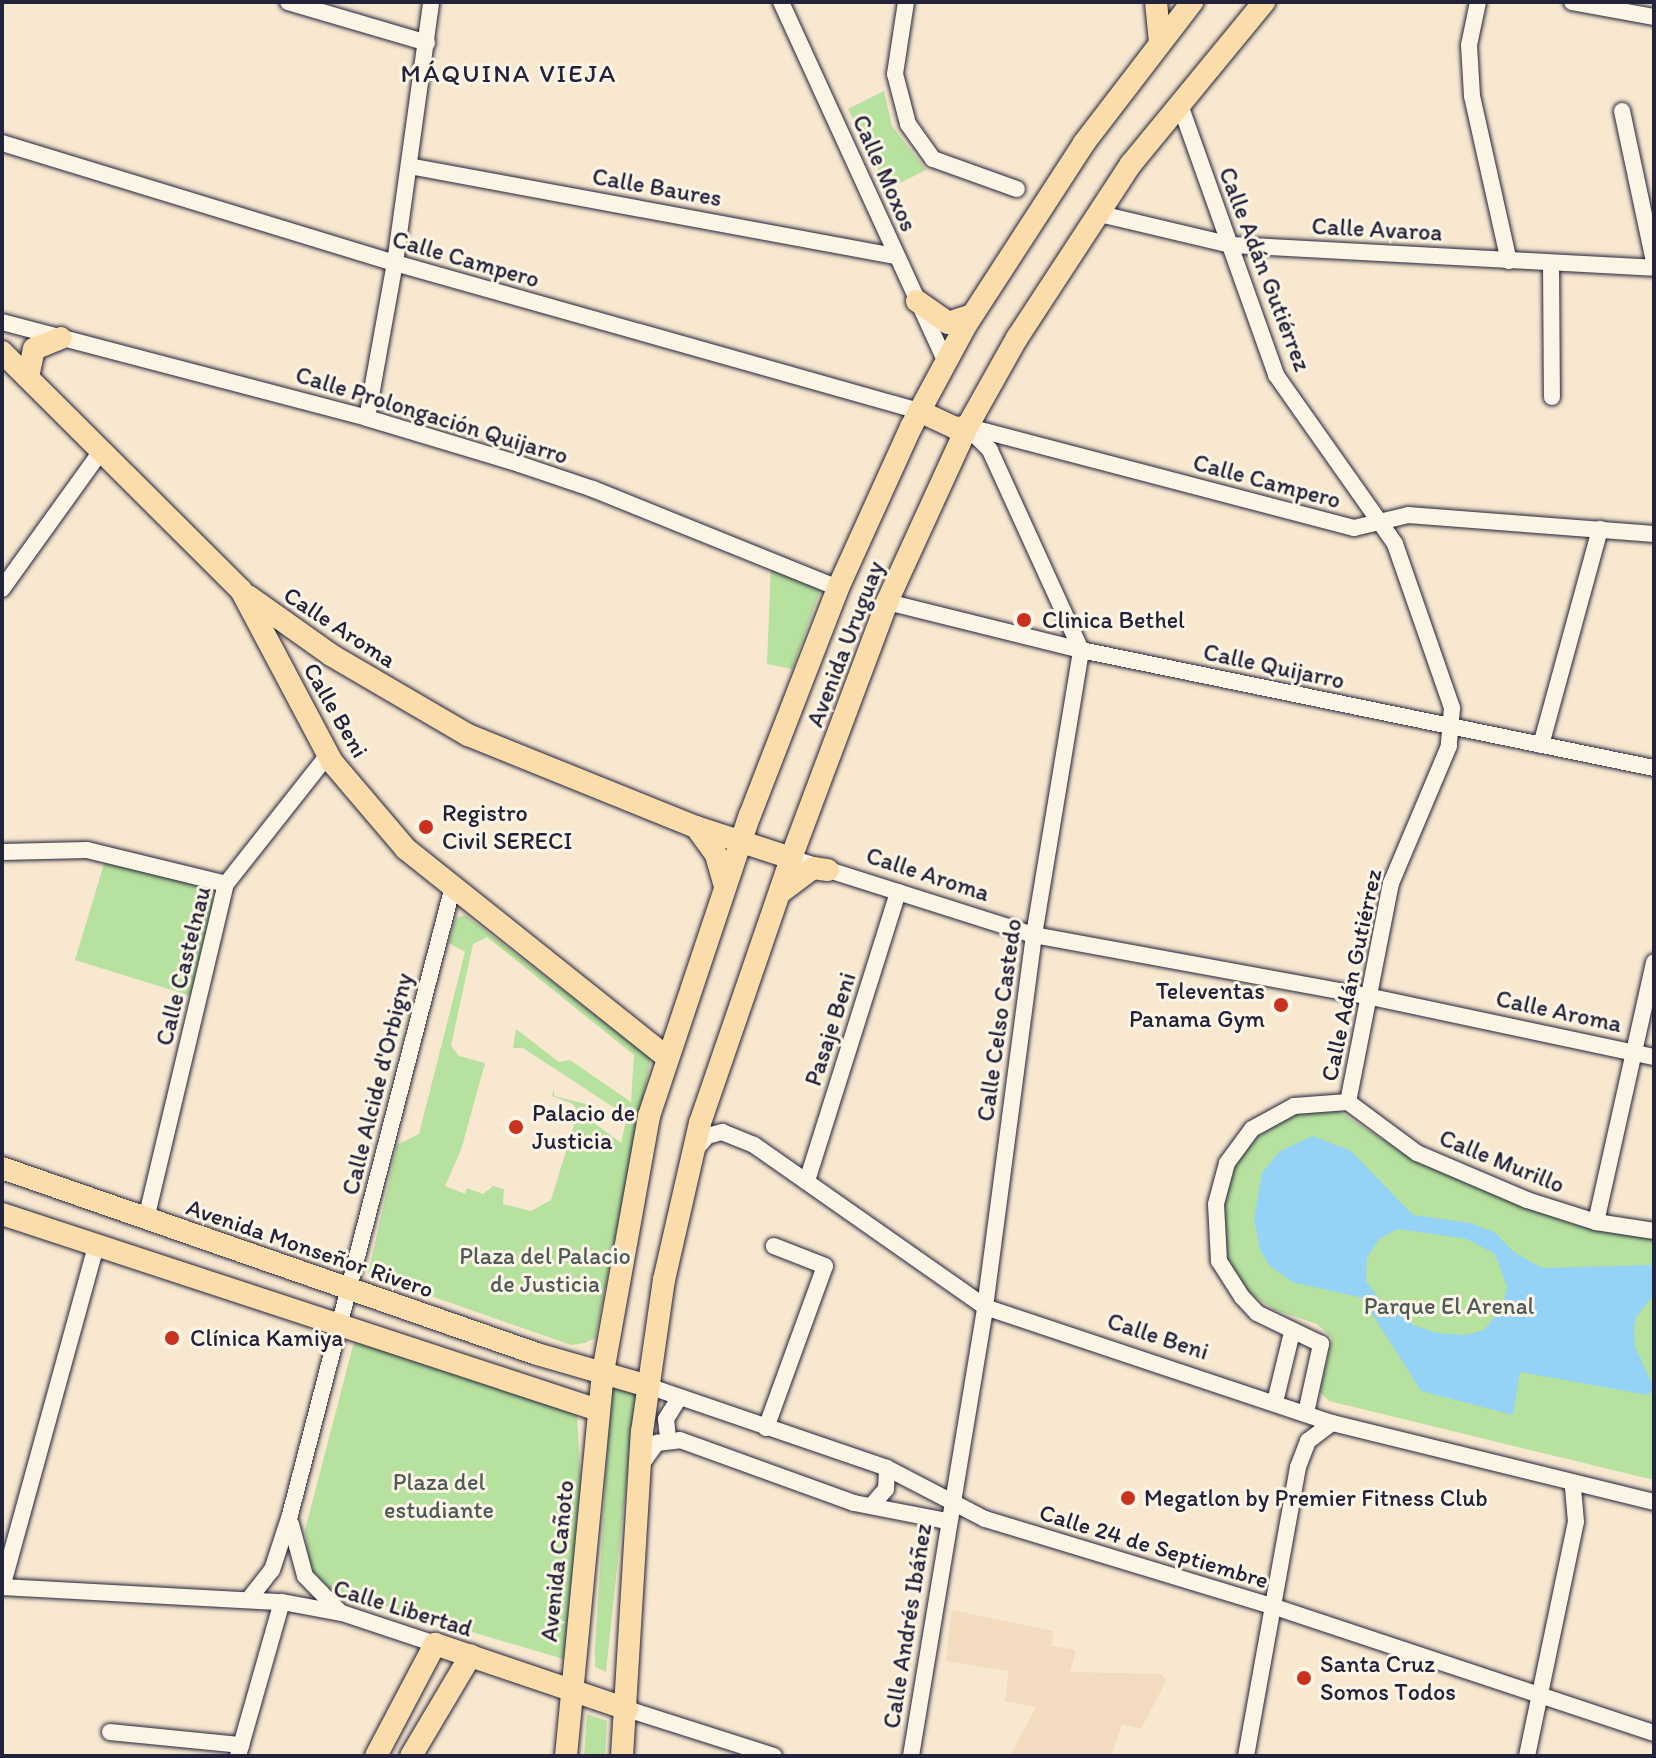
<!DOCTYPE html>
<meta charset="utf-8">
<style>
body{margin:0}
#map{position:relative;width:1656px;height:1758px;overflow:hidden;background:#f8e8d0;font-family:Itim,sans-serif}
div>[style]{position:absolute}
[style*='--x']{left:calc(var(--x)*1px);top:calc(var(--y)*1px);width:calc(var(--w)*1px);rotate:calc(var(--a)*1deg)}
.built>*{inset:0;background:#f2dbbf}
.green>*{inset:0;background:#b6e19e}
.water>*{inset:0;background:#95d3f6}
.roads{filter:drop-shadow(0 0 2px #22223b) drop-shadow(0 0 2px #22223b)}
.minor>*{height:16px;margin:-8px;padding:0 8px;transform-origin:8px;border-radius:8px;background:#fcf5e5}
.major>*{height:22px;margin:-11px;padding:0 11px;transform-origin:11px;border-radius:11px;background:#faddab}
.dots>*{width:22px;height:22px;translate:-50% -50%;box-sizing:border-box;border:4px solid #fcf5e5;border-radius:50%}
span{translate:-50% -50%;white-space:nowrap;text-align:center;line-height:1.15;-webkit-text-stroke:6px #fcf5e5;paint-order:stroke}
.street-label{font-size:24px;color:#22223b}
.poi-label{font-size:24px;color:#22223b}
.left{translate:0 -50%;text-align:left}
.right{translate:-100% -50%;text-align:right}
.park-label{font-size:24px;color:#4e5b59}
.neighbourhood-label{font-size:26px;color:#22223b;letter-spacing:2px}
.frame{position:absolute;inset:0;border:4px solid #22223b;pointer-events:none}
</style>
<div id="map">
<div class="built">
<i style="clip-path:polygon(952px 1610px,1054px 1631px,1051px 1646px,1076px 1650px,1070px 1672px,1162px 1674px,1166px 1681px,1141px 1729px,1122px 1724px,1111px 1756px,1010px 1756px,1036px 1707px,1005px 1701px,1009px 1671px,946px 1661px)"></i>
</div>
<div class="green">
<i style="clip-path:polygon(884px 91px,892px 126px,926px 170px,888px 189px,848px 109px)"></i>
<i style="clip-path:polygon(771px 564px,822px 586px,792px 669px,767px 664px)"></i>
<i style="clip-path:polygon(106px 857px,212px 886px,213px 901px,191px 996px,75px 960px)"></i>
<i style="clip-path:polygon(evenodd,465px 915px,651px 1058px,595px 1338px,585px 1343px,571px 1345px,368px 1274px,397px 1145px,419px 1134px,465px 952px,449px 943px,456px 918px,465px 915px,487px 937px,634px 1055px,631px 1102px,570px 1060px,559px 1062px,516px 1029px,513px 1048px,523px 1048px,627px 1116px,621px 1143px,586px 1117px,586px 1104px,554px 1096px,554px 1089px,552px 1096px,573px 1104px,578px 1112px,551px 1200px,531px 1211px,503px 1204px,504px 1189px,493px 1186px,483px 1194px,467px 1188px,465px 1194px,445px 1186px,461px 1150px,485px 1063px,459px 1056px,451px 1046px,473px 944px,487px 937px)"></i>
<i style="clip-path:polygon(1331px 1106px,1412px 1159px,1519px 1205px,1582px 1227px,1654px 1238px,1654px 1480px,1329px 1401px,1320px 1392px,1332px 1338px,1317px 1324px,1275px 1310px,1245px 1290px,1227px 1264px,1222px 1215px,1233px 1163px,1248px 1143px,1296px 1112px)"></i>
<i style="clip-path:polygon(355px 1338px,577px 1415px,581px 1489px,570px 1661px,331px 1590px,310px 1568px,305px 1530px)"></i>
<i style="clip-path:polygon(612px 1379px,636px 1390px,606px 1672px,595px 1667px,595px 1648px)"></i>
<i style="clip-path:polygon(587px 1714px,607px 1721px,605px 1756px,584px 1756px)"></i>
</div>
<div class="water">
<i style="clip-path:polygon(evenodd,1313px 1136px,1351px 1151px,1413px 1215px,1470px 1223px,1494px 1232px,1515px 1253px,1542px 1268px,1654px 1265px,1654px 1295px,1636px 1317px,1634px 1329px,1635px 1346px,1654px 1388px,1648px 1395px,1520px 1372px,1513px 1415px,1421px 1391px,1362px 1298px,1292px 1282px,1270px 1266px,1260px 1250px,1254px 1218px,1262px 1173px,1280px 1151px,1313px 1136px,1398px 1229px,1467px 1239px,1495px 1254px,1507px 1287px,1503px 1306px,1484px 1330px,1465px 1335px,1437px 1333px,1413px 1325px,1381px 1301px,1366px 1281px,1367px 1258px,1379px 1239px,1398px 1229px)"></i>
</div>
<div class="roads">
<div class="minor">
<i style="--x:288;--y:2;--w:145;--a:16.4"></i>
<i style="--x:781;--y:2;--w:397;--a:65.4"></i>
<i style="--x:906;--y:2;--w:73;--a:98.7"></i>
<i style="--x:895;--y:74;--w:52;--a:75.4"></i>
<i style="--x:908;--y:124;--w:43;--a:54.5"></i>
<i style="--x:933;--y:159;--w:89;--a:19.7"></i>
<i style="--x:1478;--y:2;--w:44;--a:101.8"></i>
<i style="--x:1469;--y:45;--w:51;--a:86.6"></i>
<i style="--x:1472;--y:96;--w:169;--a:77.4"></i>
<i style="--x:1572;--y:2;--w:83;--a:10.4"></i>
<i style="--x:1179;--y:102;--w:290;--a:70.4"></i>
<i style="--x:1276;--y:375;--w:207;--a:54.8"></i>
<i style="--x:1395;--y:544;--w:174;--a:70.8"></i>
<i style="--x:1452;--y:708;--w:38;--a:95"></i>
<i style="--x:1449;--y:746;--w:149;--a:112.9"></i>
<i style="--x:1391;--y:883;--w:223;--a:101.1"></i>
<i style="--x:1622;--y:111;--w:153;--a:78"></i>
<i style="--x:2;--y:143;--w:411;--a:17"></i>
<i style="--x:395;--y:263;--w:544;--a:15.77"></i>
<i style="--x:409;--y:166;--w:495;--a:10.5"></i>
<i style="--x:1100;--y:214;--w:135;--a:13.3"></i>
<i style="--x:1231;--y:245;--w:424;--a:3.1"></i>
<i style="--x:1551;--y:263;--w:134;--a:89.6"></i>
<i style="--x:2;--y:322;--w:377;--a:14.7"></i>
<i style="--x:367;--y:418;--w:159;--a:16.8"></i>
<i style="--x:519;--y:464;--w:78;--a:18.7"></i>
<i style="--x:593;--y:489;--w:264;--a:22"></i>
<i style="--x:367;--y:418;--w:158;--a:-79.8"></i>
<i style="--x:395;--y:263;--w:263;--a:-82.1"></i>
<i style="--x:969;--y:427;--w:398;--a:14.7"></i>
<i style="--x:1354;--y:528;--w:56;--a:-13.5"></i>
<i style="--x:1408;--y:515;--w:247;--a:4.4"></i>
<i style="--x:2;--y:589;--w:171;--a:-54.3"></i>
<i style="--x:887;--y:602;--w:200;--a:13.9"></i>
<i style="--x:1081;--y:650;--w:585;--a:11.64"></i>
<i style="--x:1541;--y:745;--w:224;--a:-74.7"></i>
<i style="--x:2;--y:852;--w:85;--a:-1.3"></i>
<i style="--x:87;--y:850;--w:143;--a:13.7"></i>
<i style="--x:791;--y:858;--w:255;--a:17.6"></i>
<i style="--x:1034;--y:935;--w:339;--a:10.4"></i>
<i style="--x:1367;--y:996;--w:293;--a:12"></i>
<i style="--x:1348;--y:1102;--w:86;--a:36.5"></i>
<i style="--x:1417;--y:1153;--w:120;--a:23.1"></i>
<i style="--x:1527;--y:1200;--w:72;--a:17.7"></i>
<i style="--x:1596;--y:1222;--w:59;--a:8.8"></i>
<i style="--x:695;--y:1150;--w:18;--a:-49"></i>
<i style="--x:707;--y:1136;--w:16;--a:-15"></i>
<i style="--x:722;--y:1132;--w:35;--a:22"></i>
<i style="--x:754;--y:1145;--w:282;--a:35"></i>
<i style="--x:985;--y:1307;--w:366;--a:18.5"></i>
<i style="--x:1332;--y:1423;--w:332;--a:13.8"></i>
<i style="--x:807;--y:1181;--w:303;--a:-72.5"></i>
<i style="--x:146;--y:1219;--w:344;--a:-76.6"></i>
<i style="--x:226;--y:884;--w:164;--a:-51.7"></i>
<i style="--x:1596;--y:1222;--w:266;--a:-77.4"></i>
<i style="--x:96;--y:1246;--w:354;--a:105.4"></i>
<i style="--x:2;--y:1587;--w:280;--a:3.1"></i>
<i style="--x:282;--y:1602;--w:61;--a:10.4"></i>
<i style="--x:342;--y:1613;--w:98;--a:18.4"></i>
<i style="--x:648;--y:1386;--w:253;--a:18.9"></i>
<i style="--x:887;--y:1468;--w:110;--a:27.5"></i>
<i style="--x:985;--y:1519;--w:303;--a:16.9"></i>
<i style="--x:1275;--y:1607;--w:399;--a:18.4"></i>
<i style="--x:1275;--y:1402;--w:72;--a:-76.3"></i>
<i style="--x:1306;--y:1413;--w:71;--a:-77.7"></i>
<i style="--x:1321;--y:1344;--w:71;--a:-154.2"></i>
<i style="--x:1257;--y:1313;--w:22;--a:-133"></i>
<i style="--x:1242;--y:1297;--w:43;--a:-122.6"></i>
<i style="--x:1219;--y:1261;--w:57;--a:-93"></i>
<i style="--x:1216;--y:1204;--w:42;--a:-75"></i>
<i style="--x:1227;--y:1163;--w:42;--a:-53.7"></i>
<i style="--x:1252;--y:1129;--w:48;--a:-28.7"></i>
<i style="--x:1294;--y:1106;--w:54;--a:-4.2"></i>
<i style="--x:766;--y:1428;--w:172;--a:-70"></i>
<i style="--x:825;--y:1266;--w:55;--a:-158.6"></i>
<i style="--x:668;--y:1438;--w:19;--a:-96"></i>
<i style="--x:666;--y:1419;--w:25;--a:-58"></i>
<i style="--x:640;--y:1466;--w:29;--a:-54"></i>
<i style="--x:657;--y:1443;--w:23;--a:-7"></i>
<i style="--x:680;--y:1440;--w:185;--a:19.9"></i>
<i style="--x:854;--y:1503;--w:95;--a:11"></i>
<i style="--x:872;--y:1505;--w:21;--a:-49"></i>
<i style="--x:886;--y:1489;--w:21;--a:-87"></i>
<i style="--x:291;--y:1524;--w:54;--a:74.9"></i>
<i style="--x:305;--y:1576;--w:50;--a:45.8"></i>
<i style="--x:249;--y:1599;--w:37;--a:-52"></i>
<i style="--x:272;--y:1570;--w:58;--a:-71.9"></i>
<i style="--x:290;--y:1515;--w:646;--a:-75.47"></i>
<i style="--x:627;--y:1709;--w:154;--a:17.7"></i>
<i style="--x:110;--y:1732;--w:132;--a:5.7"></i>
<i style="--x:238;--y:1756;--w:160;--a:-74.1"></i>
<i style="--x:911;--y:1756;--w:455;--a:-80.6"></i>
<i style="--x:985;--y:1307;--w:375;--a:-82.5"></i>
<i style="--x:1034;--y:935;--w:289;--a:-80.6"></i>
<i style="--x:1081;--y:650;--w:220;--a:-114.5"></i>
<i style="--x:990;--y:450;--w:33;--a:-135"></i>
<i style="--x:1246;--y:1756;--w:294;--a:-79.8"></i>
<i style="--x:1298;--y:1467;--w:28;--a:-69"></i>
<i style="--x:1308;--y:1441;--w:30;--a:-37"></i>
<i style="--x:1527;--y:1756;--w:239;--a:-78.2"></i>
<i style="--x:1576;--y:1522;--w:38;--a:-95"></i>
</div>
<div class="major">
<i style="--x:1156;--y:2;--w:40;--a:84.3"></i>
<i style="--x:917;--y:301;--w:38;--a:35"></i>
<i style="--x:948;--y:323;--w:25;--a:-18"></i>
<i style="--x:2;--y:352;--w:337;--a:44.9"></i>
<i style="--x:241;--y:590;--w:195;--a:62.1"></i>
<i style="--x:332;--y:762;--w:114;--a:49.6"></i>
<i style="--x:406;--y:849;--w:332;--a:38.6"></i>
<i style="--x:28;--y:377;--w:29;--a:-78"></i>
<i style="--x:34;--y:349;--w:29;--a:-22"></i>
<i style="--x:919;--y:411;--w:40;--a:25"></i>
<i style="--x:955;--y:428;--w:12;--a:-5"></i>
<i style="--x:248;--y:596;--w:102;--a:35.4"></i>
<i style="--x:331;--y:655;--w:159;--a:30.3"></i>
<i style="--x:468;--y:735;--w:246;--a:22"></i>
<i style="--x:696;--y:827;--w:100;--a:18.1"></i>
<i style="--x:696;--y:827;--w:34;--a:54"></i>
<i style="--x:716;--y:855;--w:32;--a:74"></i>
<i style="--x:781;--y:892;--w:40;--a:-37"></i>
<i style="--x:813;--y:868;--w:15;--a:8"></i>
<i style="--x:2;--y:1168;--w:566;--a:19.17"></i>
<i style="--x:537;--y:1354;--w:116;--a:16.1"></i>
<i style="--x:2;--y:1214;--w:627;--a:18.2"></i>
<i style="--x:376;--y:1756;--w:127;--a:-62.2"></i>
<i style="--x:435;--y:1644;--w:203;--a:18.7"></i>
<i style="--x:411;--y:1756;--w:117;--a:-59.3"></i>
<i style="--x:566;--y:1756;--w:386;--a:-84.5"></i>
<i style="--x:603;--y:1372;--w:260;--a:-79.8"></i>
<i style="--x:649;--y:1116;--w:317;--a:-71.5"></i>
<i style="--x:750;--y:815;--w:243;--a:-68.8"></i>
<i style="--x:838;--y:588;--w:177;--a:-65.6"></i>
<i style="--x:911;--y:427;--w:116;--a:-61.7"></i>
<i style="--x:966;--y:325;--w:217;--a:-57"></i>
<i style="--x:1084;--y:143;--w:178;--a:-52.5"></i>
<i style="--x:622;--y:1756;--w:325;--a:-86.5"></i>
<i style="--x:642;--y:1432;--w:154;--a:-81.8"></i>
<i style="--x:664;--y:1280;--w:161;--a:-77.1"></i>
<i style="--x:700;--y:1123;--w:280;--a:-71"></i>
<i style="--x:791;--y:858;--w:273;--a:-69.4"></i>
<i style="--x:887;--y:602;--w:192;--a:-65.4"></i>
<i style="--x:967;--y:427;--w:102;--a:-60.7"></i>
<i style="--x:1017;--y:338;--w:208;--a:-56.8"></i>
<i style="--x:1131;--y:164;--w:210;--a:-50.6"></i>
</div>
</div>
<div class="dots">
<i style="left:1024px;top:620px;background:#c8321e"></i>
<i style="left:426px;top:827px;background:#c8321e"></i>
<i style="left:1281px;top:1005px;background:#c8321e"></i>
<i style="left:516px;top:1127px;background:#c8321e"></i>
<i style="left:172px;top:1338px;background:#c8321e"></i>
<i style="left:1128px;top:1498px;background:#c8321e"></i>
<i style="left:1304px;top:1678px;background:#c8321e"></i>
</div>
<div class="street-label">
<span style="left:885px;top:173px;rotate:66deg">Calle Moxos</span>
<span style="left:657px;top:187px;rotate:10deg">Calle Baures</span>
<span style="left:1377px;top:229px;rotate:3deg">Calle Avaroa</span>
<span style="left:466px;top:259px;rotate:16deg">Calle Campero</span>
<span style="left:1265px;top:269px;rotate:69deg">Calle Adán Gutiérrez</span>
<span style="left:432px;top:415px;rotate:17deg">Calle Prolongación Quijarro</span>
<span style="left:1267px;top:481px;rotate:15deg">Calle Campero</span>
<span style="left:340px;top:627px;rotate:33deg">Calle Aroma</span>
<span style="left:845px;top:644px;rotate:-69deg">Avenida Uruguay</span>
<span style="left:1274px;top:666px;rotate:12deg">Calle Quijarro</span>
<span style="left:336px;top:710px;rotate:60deg">Calle Beni</span>
<span style="left:928px;top:874px;rotate:18deg">Calle Aroma</span>
<span style="left:183px;top:966px;rotate:-76deg">Calle Castelnau</span>
<span style="left:1351px;top:975px;rotate:-78deg">Calle Adán Gutiérrez</span>
<span style="left:1559px;top:1011px;rotate:12deg">Calle Aroma</span>
<span style="left:999px;top:1020px;rotate:-82deg">Calle Celso Castedo</span>
<span style="left:830px;top:1029px;rotate:-72deg">Pasaje Beni</span>
<span style="left:377px;top:1084px;rotate:-76deg">Calle Alcide d'Orbigny</span>
<span style="left:1502px;top:1161px;rotate:22deg">Calle Murillo</span>
<span style="left:310px;top:1248px;rotate:19deg">Avenida Monseñor Rivero</span>
<span style="left:1158px;top:1336px;rotate:18deg">Calle Beni</span>
<span style="left:1154px;top:1546px;rotate:17deg">Calle 24 de Septiembre</span>
<span style="left:557px;top:1561px;rotate:-84deg">Avenida Cañoto</span>
<span style="left:403px;top:1608px;rotate:17deg">Calle Libertad</span>
<span style="left:907px;top:1626px;rotate:-81deg">Calle Andrés Ibáñez</span>
</div>
<div class="poi-label">
<span class="left" style="left:1042px;top:620px">Clinica Bethel</span>
<span class="left" style="left:442px;top:827px">Registro<br>Civil SERECI</span>
<span class="right" style="left:1265px;top:1005px">Televentas<br>Panama Gym</span>
<span class="left" style="left:532px;top:1127px">Palacio de<br>Justicia</span>
<span class="left" style="left:190px;top:1338px">Clínica Kamiya</span>
<span class="left" style="left:1144px;top:1498px">Megatlon by Premier Fitness Club</span>
<span class="left" style="left:1320px;top:1678px">Santa Cruz<br>Somos Todos</span>
</div>
<div class="park-label">
<span style="left:545px;top:1270px">Plaza del Palacio<br>de Justicia</span>
<span style="left:1449px;top:1306px">Parque El Arenal</span>
<span style="left:439px;top:1496px">Plaza del<br>estudiante</span>
</div>
<div class="neighbourhood-label">
<span style="left:509px;top:74px">MÁQUINA VIEJA</span>
</div>
<div class="frame"></div>
</div>
